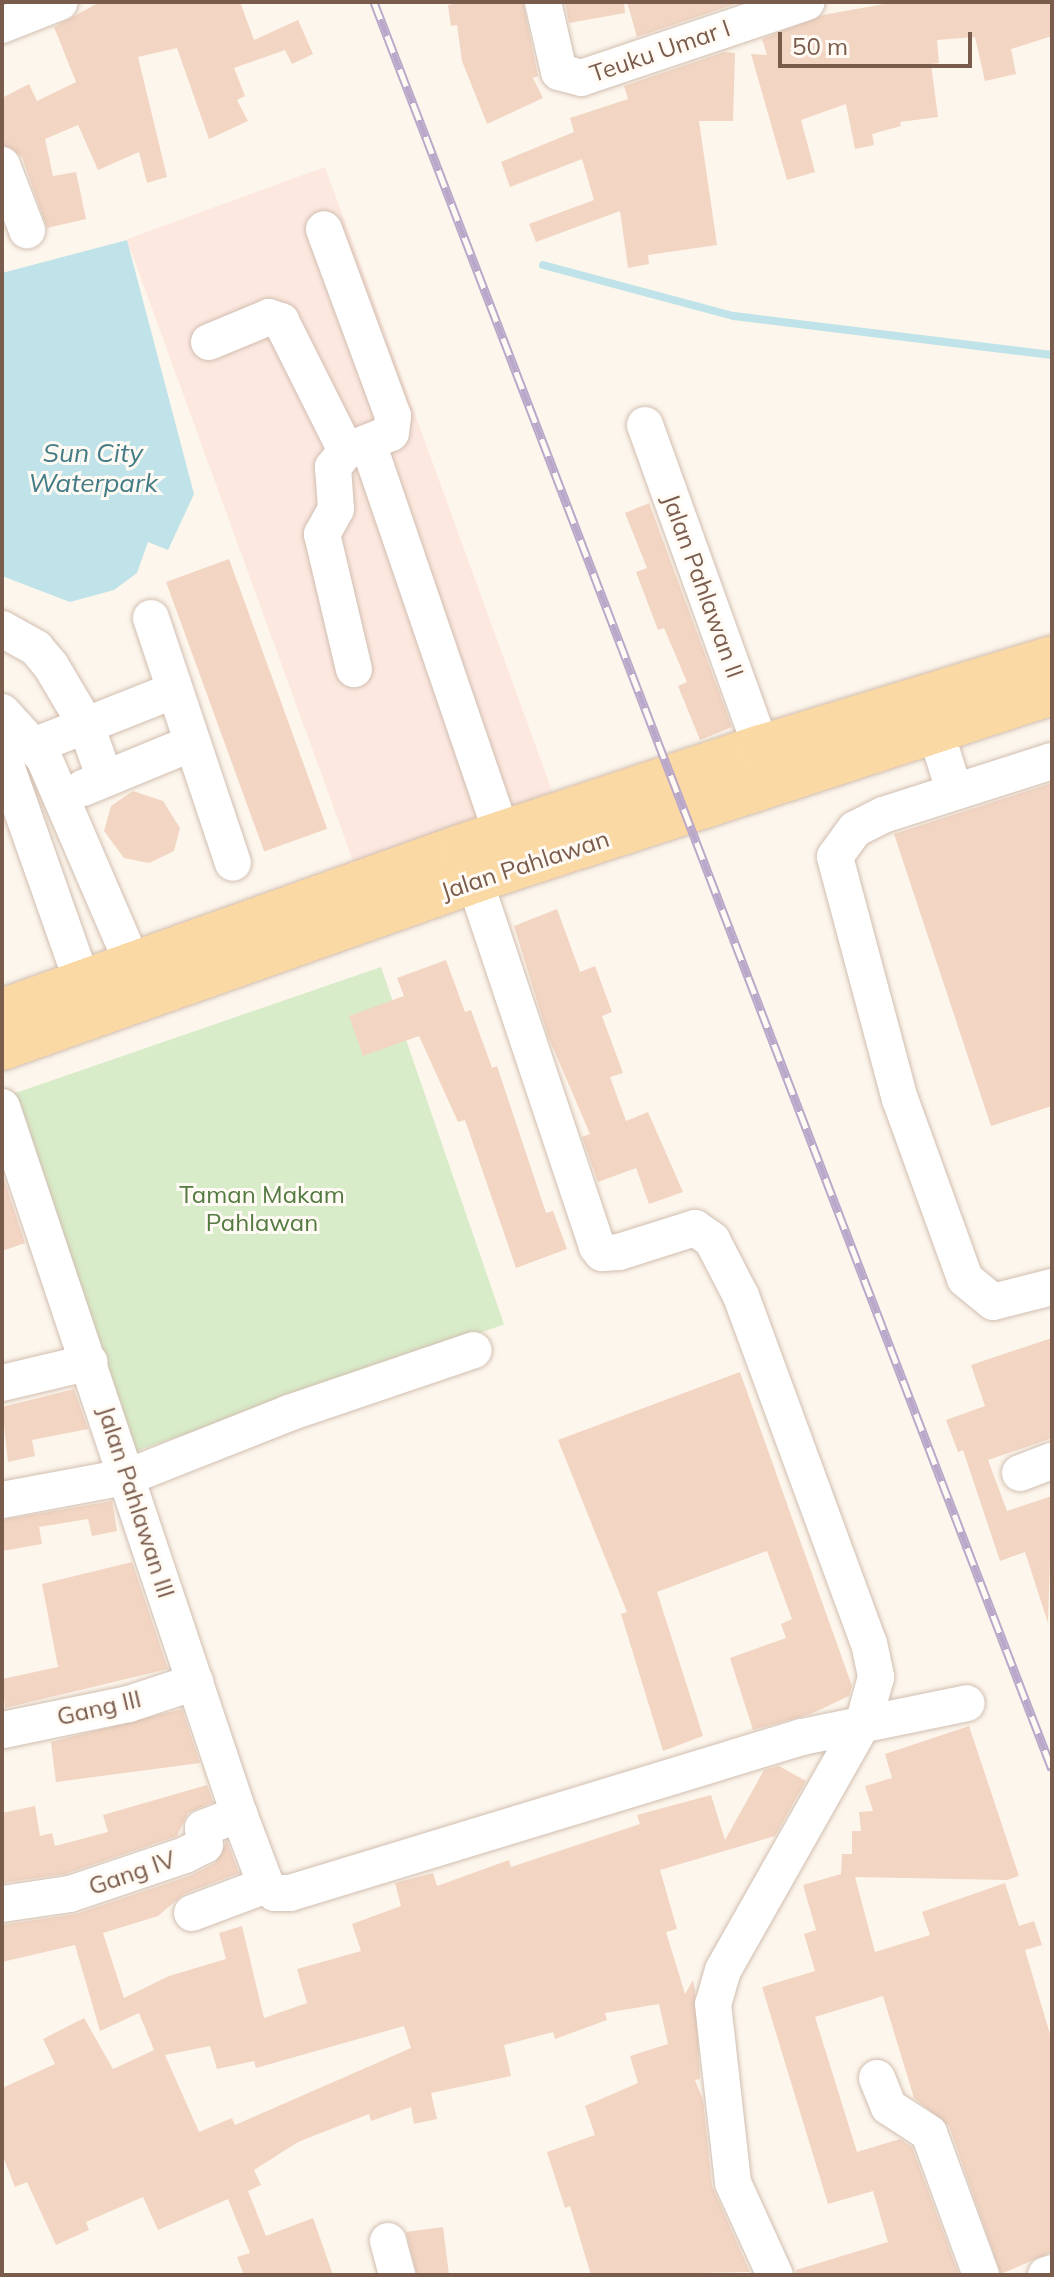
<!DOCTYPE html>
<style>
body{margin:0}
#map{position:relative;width:1054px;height:2277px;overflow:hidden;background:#fdf6ec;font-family:Mulish,sans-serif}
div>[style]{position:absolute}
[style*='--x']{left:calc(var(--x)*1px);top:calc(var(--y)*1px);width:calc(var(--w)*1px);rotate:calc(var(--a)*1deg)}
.commercial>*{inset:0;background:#fde8e0;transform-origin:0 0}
.green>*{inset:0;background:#d8ecc9;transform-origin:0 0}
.water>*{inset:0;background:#bfe3e8}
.stream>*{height:8px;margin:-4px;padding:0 4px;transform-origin:4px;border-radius:4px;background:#bfe3e8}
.building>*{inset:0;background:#f3d5c3;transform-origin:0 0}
.roads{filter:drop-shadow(0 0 2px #d1beb0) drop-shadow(0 0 2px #d1beb0)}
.minor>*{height:36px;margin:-18px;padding:0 18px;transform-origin:18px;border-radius:18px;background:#fff}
.major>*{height:44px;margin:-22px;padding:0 22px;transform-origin:22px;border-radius:22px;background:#fbd9a5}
.rail>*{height:9px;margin-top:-4.5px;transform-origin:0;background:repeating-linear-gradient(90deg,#fffaf3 0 18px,#b9a8c9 0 36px);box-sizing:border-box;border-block:2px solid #b9a8c9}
span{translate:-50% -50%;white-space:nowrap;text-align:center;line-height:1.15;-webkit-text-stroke:6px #fffaf3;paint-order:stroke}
.street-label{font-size:24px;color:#7a5c4d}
.park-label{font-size:24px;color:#537a41}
.water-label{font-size:26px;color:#437c86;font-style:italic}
.frame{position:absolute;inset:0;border:4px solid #7a5c4d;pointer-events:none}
.scale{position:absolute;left:778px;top:32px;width:194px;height:36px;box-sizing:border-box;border:4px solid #7a5c4d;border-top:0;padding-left:10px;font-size:24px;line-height:28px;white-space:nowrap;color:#7a5c4d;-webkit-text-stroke:6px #fffaf3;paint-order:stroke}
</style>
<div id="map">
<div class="commercial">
<i style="left:325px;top:167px;width:683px;height:211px;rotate:70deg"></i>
</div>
<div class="green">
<i style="left:381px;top:967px;width:378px;height:389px;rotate:71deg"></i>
</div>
<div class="water">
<i style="clip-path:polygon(127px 240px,194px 494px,168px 550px,148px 542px,137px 573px,114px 590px,70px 602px,2px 576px,2px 273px)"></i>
</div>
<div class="stream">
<i style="--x:543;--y:265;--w:198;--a:15"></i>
<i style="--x:734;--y:316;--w:320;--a:7"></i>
</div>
<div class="building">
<i style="clip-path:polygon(100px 2px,240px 2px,254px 40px,298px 20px,313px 54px,292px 64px,285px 50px,234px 68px,245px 96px,237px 100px,248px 121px,209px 139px,177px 48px,138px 57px,167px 177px,147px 183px,139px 152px,98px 170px,78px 125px,45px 139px,53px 176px,76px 172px,86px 219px,47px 228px,22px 157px,2px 144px,2px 98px,29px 84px,37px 101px,76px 82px,54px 27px)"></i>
<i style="clip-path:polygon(467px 2px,523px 2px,538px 76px,533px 78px,543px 98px,487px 124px,462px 61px,457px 25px,451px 26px,448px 5px)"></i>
<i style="clip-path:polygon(565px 2px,624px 2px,625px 13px,569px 23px)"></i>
<i style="clip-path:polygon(627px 2px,741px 2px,637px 37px)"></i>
<i style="clip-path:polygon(895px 2px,1052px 2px,1052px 36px,1011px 49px,1016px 74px,985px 81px,975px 37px,937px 40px,939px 63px,931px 64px,938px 117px,900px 122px,901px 126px,872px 134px,874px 145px,855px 149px,846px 104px,801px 120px,815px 172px,787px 180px,751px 54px,767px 55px,762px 39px,823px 15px)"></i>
<i style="clip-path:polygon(724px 52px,735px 53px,733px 121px,699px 121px,717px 245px,648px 255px,649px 264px,628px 268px,620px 211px,536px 242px,529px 224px,594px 200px,582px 159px,510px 187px,501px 162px,574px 132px,570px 118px,628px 99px,624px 86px)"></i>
<i style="clip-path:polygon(649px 503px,732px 727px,700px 740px,678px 686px,687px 682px,664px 628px,658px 630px,636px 572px,647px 568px,625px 513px)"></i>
<i style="left:229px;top:559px;width:287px;height:67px;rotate:70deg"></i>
<i style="clip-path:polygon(1052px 783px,1052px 1106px,991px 1126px,894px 834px)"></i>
<i style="clip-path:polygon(133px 791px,163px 801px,180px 828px,174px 851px,149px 863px,124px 858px,104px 831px,111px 806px)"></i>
<i style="clip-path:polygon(557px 909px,580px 972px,595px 966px,612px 1012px,602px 1016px,623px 1073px,610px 1077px,626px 1121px,648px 1112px,683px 1192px,649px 1204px,636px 1168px,598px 1182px,582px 1137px,590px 1134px,548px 1036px,514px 926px)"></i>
<i style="clip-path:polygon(446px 960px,465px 1012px,471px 1010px,492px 1068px,497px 1066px,546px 1213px,553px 1211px,567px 1249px,516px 1268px,465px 1120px,458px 1122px,419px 1036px,363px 1056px,349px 1016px,404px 996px,397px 978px)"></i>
<i style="clip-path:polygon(2px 1173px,25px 1243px,2px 1251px)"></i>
<i style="clip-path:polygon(1052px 1338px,1052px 1438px,988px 1460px,1007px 1511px,1052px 1496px,1048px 1623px,1025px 1552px,1000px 1561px,963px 1450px,958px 1452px,946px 1420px,985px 1406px,971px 1365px)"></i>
<i style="clip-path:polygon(740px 1372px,852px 1686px,849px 1696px,811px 1714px,753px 1730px,730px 1658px,786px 1638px,781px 1624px,792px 1619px,767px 1551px,657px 1592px,703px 1736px,663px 1751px,621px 1614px,627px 1612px,558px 1440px)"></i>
<i style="clip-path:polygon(74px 1389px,88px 1429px,32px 1440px,35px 1456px,8px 1462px,2px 1407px)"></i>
<i style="clip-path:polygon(112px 1501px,117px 1531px,92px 1536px,88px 1519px,39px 1527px,42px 1544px,2px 1551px,2px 1520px)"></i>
<i style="clip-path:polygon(132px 1562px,168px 1669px,5px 1708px,2px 1679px,58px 1667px,42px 1584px)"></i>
<i style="clip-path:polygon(182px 1709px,200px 1763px,56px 1782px,51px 1742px)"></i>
<i style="clip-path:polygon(969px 1726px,1019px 1876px,1007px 1880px,855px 1877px,875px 1952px,930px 1935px,922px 1912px,1005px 1883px,1019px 1926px,1034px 1921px,1042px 1945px,1025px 1950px,1052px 2041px,1052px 2252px,1001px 2274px,949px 2126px,914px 2098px,883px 1996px,815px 2017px,857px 2152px,900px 2139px,912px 2147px,959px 2275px,797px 2275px,796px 2270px,888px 2242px,873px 2191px,828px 2204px,762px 1987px,815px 1971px,804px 1934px,816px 1930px,803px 1885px,841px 1874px,842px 1854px,852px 1854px,852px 1831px,861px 1831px,859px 1812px,873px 1811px,865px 1786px,892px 1778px,885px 1754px)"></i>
<i style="clip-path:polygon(evenodd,779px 1766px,806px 1781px,775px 1836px,660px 1870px,677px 1929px,666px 1932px,685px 1994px,693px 1980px,695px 1990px,700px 2079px,695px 2080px,703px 2100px,712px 2186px,750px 2272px,591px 2275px,570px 2206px,565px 2208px,547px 2152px,595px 2135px,585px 2106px,638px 2083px,630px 2056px,668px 2044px,659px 2004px,605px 2013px,607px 2020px,555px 2039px,553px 2032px,504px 2045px,511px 2076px,431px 2093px,437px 2119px,414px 2124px,411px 2107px,371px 2121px,369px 2114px,298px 2142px,254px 2170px,261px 2185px,248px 2191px,266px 2236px,313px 2218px,333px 2275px,244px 2275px,237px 2257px,250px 2253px,228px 2199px,158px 2230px,143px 2197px,86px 2222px,89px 2230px,56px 2245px,27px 2182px,15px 2187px,2px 2154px,2px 2088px,55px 2064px,43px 2039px,84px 2018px,113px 2069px,154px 2050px,139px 2013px,100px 2031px,75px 1945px,2px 1962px,2px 1925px,76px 1914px,192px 1875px,215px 1863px,227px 1841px,239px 1873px,184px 1894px,158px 1916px,103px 1933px,124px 1998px,169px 1976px,226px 1959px,219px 1933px,242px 1926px,264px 2018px,307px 2003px,297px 1969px,361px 1951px,352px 1924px,401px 1906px,395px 1883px,433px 1873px,437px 1886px,509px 1860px,511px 1867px,640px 1824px,637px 1815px,711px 1795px,725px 1840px,764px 1770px,779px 1766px,404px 2026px,411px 2048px,235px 2125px,232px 2118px,199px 2132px,165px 2055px,210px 2046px,217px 2069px,254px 2061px,256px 2068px,404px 2026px)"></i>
<i style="clip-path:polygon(207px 1785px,213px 1802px,188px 1813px,177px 1836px,65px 1874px,2px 1883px,2px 1813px,35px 1806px,40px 1836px,52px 1833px,55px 1846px,108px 1832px,103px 1815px)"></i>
<i style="clip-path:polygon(443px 2227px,449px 2275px,417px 2275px,406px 2232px)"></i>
</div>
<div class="roads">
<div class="minor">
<i style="--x:543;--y:2;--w:72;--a:77.1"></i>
<i style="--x:559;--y:72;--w:23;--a:15"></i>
<i style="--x:581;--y:78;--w:238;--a:-18.6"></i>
<i style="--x:2;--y:25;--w:62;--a:-21.6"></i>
<i style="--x:2;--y:165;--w:70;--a:69"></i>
<i style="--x:209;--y:342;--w:65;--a:-22.6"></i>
<i style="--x:269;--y:317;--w:13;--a:18"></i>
<i style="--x:281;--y:321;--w:145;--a:63.4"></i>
<i style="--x:346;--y:451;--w:48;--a:-21.8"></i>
<i style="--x:391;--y:433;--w:17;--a:-83"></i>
<i style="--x:393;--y:416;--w:199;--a:-110.3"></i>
<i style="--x:645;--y:425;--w:342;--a:70.2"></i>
<i style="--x:368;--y:443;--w:439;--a:71.1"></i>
<i style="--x:346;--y:451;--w:21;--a:129"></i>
<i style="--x:333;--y:467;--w:42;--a:85.9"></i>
<i style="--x:336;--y:509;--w:29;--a:119"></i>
<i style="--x:322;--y:534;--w:139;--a:76.7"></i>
<i style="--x:151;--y:618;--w:258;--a:71.5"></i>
<i style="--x:2;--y:629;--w:39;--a:29"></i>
<i style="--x:36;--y:648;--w:23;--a:50"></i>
<i style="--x:51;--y:666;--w:69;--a:59.3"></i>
<i style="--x:86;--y:725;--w:57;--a:70.6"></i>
<i style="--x:927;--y:704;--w:90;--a:72.6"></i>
<i style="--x:2;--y:712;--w:62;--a:47.6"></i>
<i style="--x:44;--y:758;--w:228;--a:66.7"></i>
<i style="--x:36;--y:745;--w:149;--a:-21.6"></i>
<i style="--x:2;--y:754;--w:244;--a:70.6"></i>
<i style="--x:1052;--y:761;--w:177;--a:162.3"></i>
<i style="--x:883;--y:815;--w:31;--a:153"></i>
<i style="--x:855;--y:829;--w:34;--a:126"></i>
<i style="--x:835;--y:857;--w:251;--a:75"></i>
<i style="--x:900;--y:1099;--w:191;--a:70.1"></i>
<i style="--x:965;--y:1279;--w:36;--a:39"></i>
<i style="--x:993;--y:1302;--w:61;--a:-14.3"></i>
<i style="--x:83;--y:788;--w:118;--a:-22.4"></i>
<i style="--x:466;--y:855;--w:413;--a:71.5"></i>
<i style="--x:597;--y:1247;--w:8;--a:50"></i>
<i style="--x:602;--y:1253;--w:17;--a:-3"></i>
<i style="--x:619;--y:1252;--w:80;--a:-17.5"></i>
<i style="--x:695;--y:1228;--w:21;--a:35"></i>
<i style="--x:712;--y:1240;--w:63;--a:62.6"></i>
<i style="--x:741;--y:1296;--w:370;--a:69.8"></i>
<i style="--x:869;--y:1643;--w:35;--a:78"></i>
<i style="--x:876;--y:1677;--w:46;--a:105.3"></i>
<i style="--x:864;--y:1721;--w:286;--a:119.5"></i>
<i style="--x:723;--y:1970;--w:35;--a:106"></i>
<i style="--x:713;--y:2004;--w:180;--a:83.6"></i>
<i style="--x:733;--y:2183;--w:101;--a:65.5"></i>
<i style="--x:2;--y:1107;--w:746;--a:71.47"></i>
<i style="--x:239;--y:1814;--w:76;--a:69.2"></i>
<i style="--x:266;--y:1885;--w:12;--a:42"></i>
<i style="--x:275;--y:1893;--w:15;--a:0"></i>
<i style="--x:290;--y:1893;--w:535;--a:-16.95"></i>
<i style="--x:802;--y:1737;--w:168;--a:-11.6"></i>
<i style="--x:2;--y:1383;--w:90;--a:-13.4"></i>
<i style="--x:1020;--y:1473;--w:34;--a:-21"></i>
<i style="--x:2;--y:1500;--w:130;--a:-10.6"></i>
<i style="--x:130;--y:1476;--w:171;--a:-21.6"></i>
<i style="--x:289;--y:1413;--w:195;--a:-18.8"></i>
<i style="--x:3;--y:1730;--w:129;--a:-11.7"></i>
<i style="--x:129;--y:1704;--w:70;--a:-18.4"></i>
<i style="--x:2;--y:1904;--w:69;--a:-8.4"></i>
<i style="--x:70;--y:1894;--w:121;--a:-18.7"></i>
<i style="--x:185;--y:1855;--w:22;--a:-27"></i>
<i style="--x:205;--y:1845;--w:17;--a:-97"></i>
<i style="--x:203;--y:1828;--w:39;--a:-21"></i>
<i style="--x:192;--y:1913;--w:79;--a:-20.7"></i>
<i style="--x:877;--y:2078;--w:31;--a:68"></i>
<i style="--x:889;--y:2107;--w:48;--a:33"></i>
<i style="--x:929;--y:2133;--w:151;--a:69.9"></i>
<i style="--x:388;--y:2241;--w:35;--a:75"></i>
<i style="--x:1046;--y:2275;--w:6;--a:-18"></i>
</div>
<div class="major">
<i style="--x:2;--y:1011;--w:490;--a:-19.7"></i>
<i style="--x:463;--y:846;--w:314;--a:-18.4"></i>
<i style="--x:761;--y:747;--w:304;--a:-17"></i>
<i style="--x:2;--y:1048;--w:501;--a:-19.48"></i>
<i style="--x:474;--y:881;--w:608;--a:-18.02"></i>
</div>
</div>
<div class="rail">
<i style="--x:374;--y:2;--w:1893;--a:69.01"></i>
</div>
<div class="street-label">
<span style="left:660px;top:51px;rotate:-19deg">Teuku Umar I</span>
<span style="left:703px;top:586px;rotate:70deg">Jalan Pahlawan II</span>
<span style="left:525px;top:865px;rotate:-18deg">Jalan Pahlawan</span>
<span style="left:136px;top:1502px;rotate:72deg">Jalan Pahlawan III</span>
<span style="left:99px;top:1708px;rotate:-13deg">Gang III</span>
<span style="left:132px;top:1873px;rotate:-19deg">Gang IV</span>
</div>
<div class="park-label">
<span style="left:262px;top:1209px">Taman Makam<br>Pahlawan</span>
</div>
<div class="water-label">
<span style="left:93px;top:468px">Sun City<br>Waterpark</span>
</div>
<div class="frame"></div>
<div class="scale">50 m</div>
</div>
